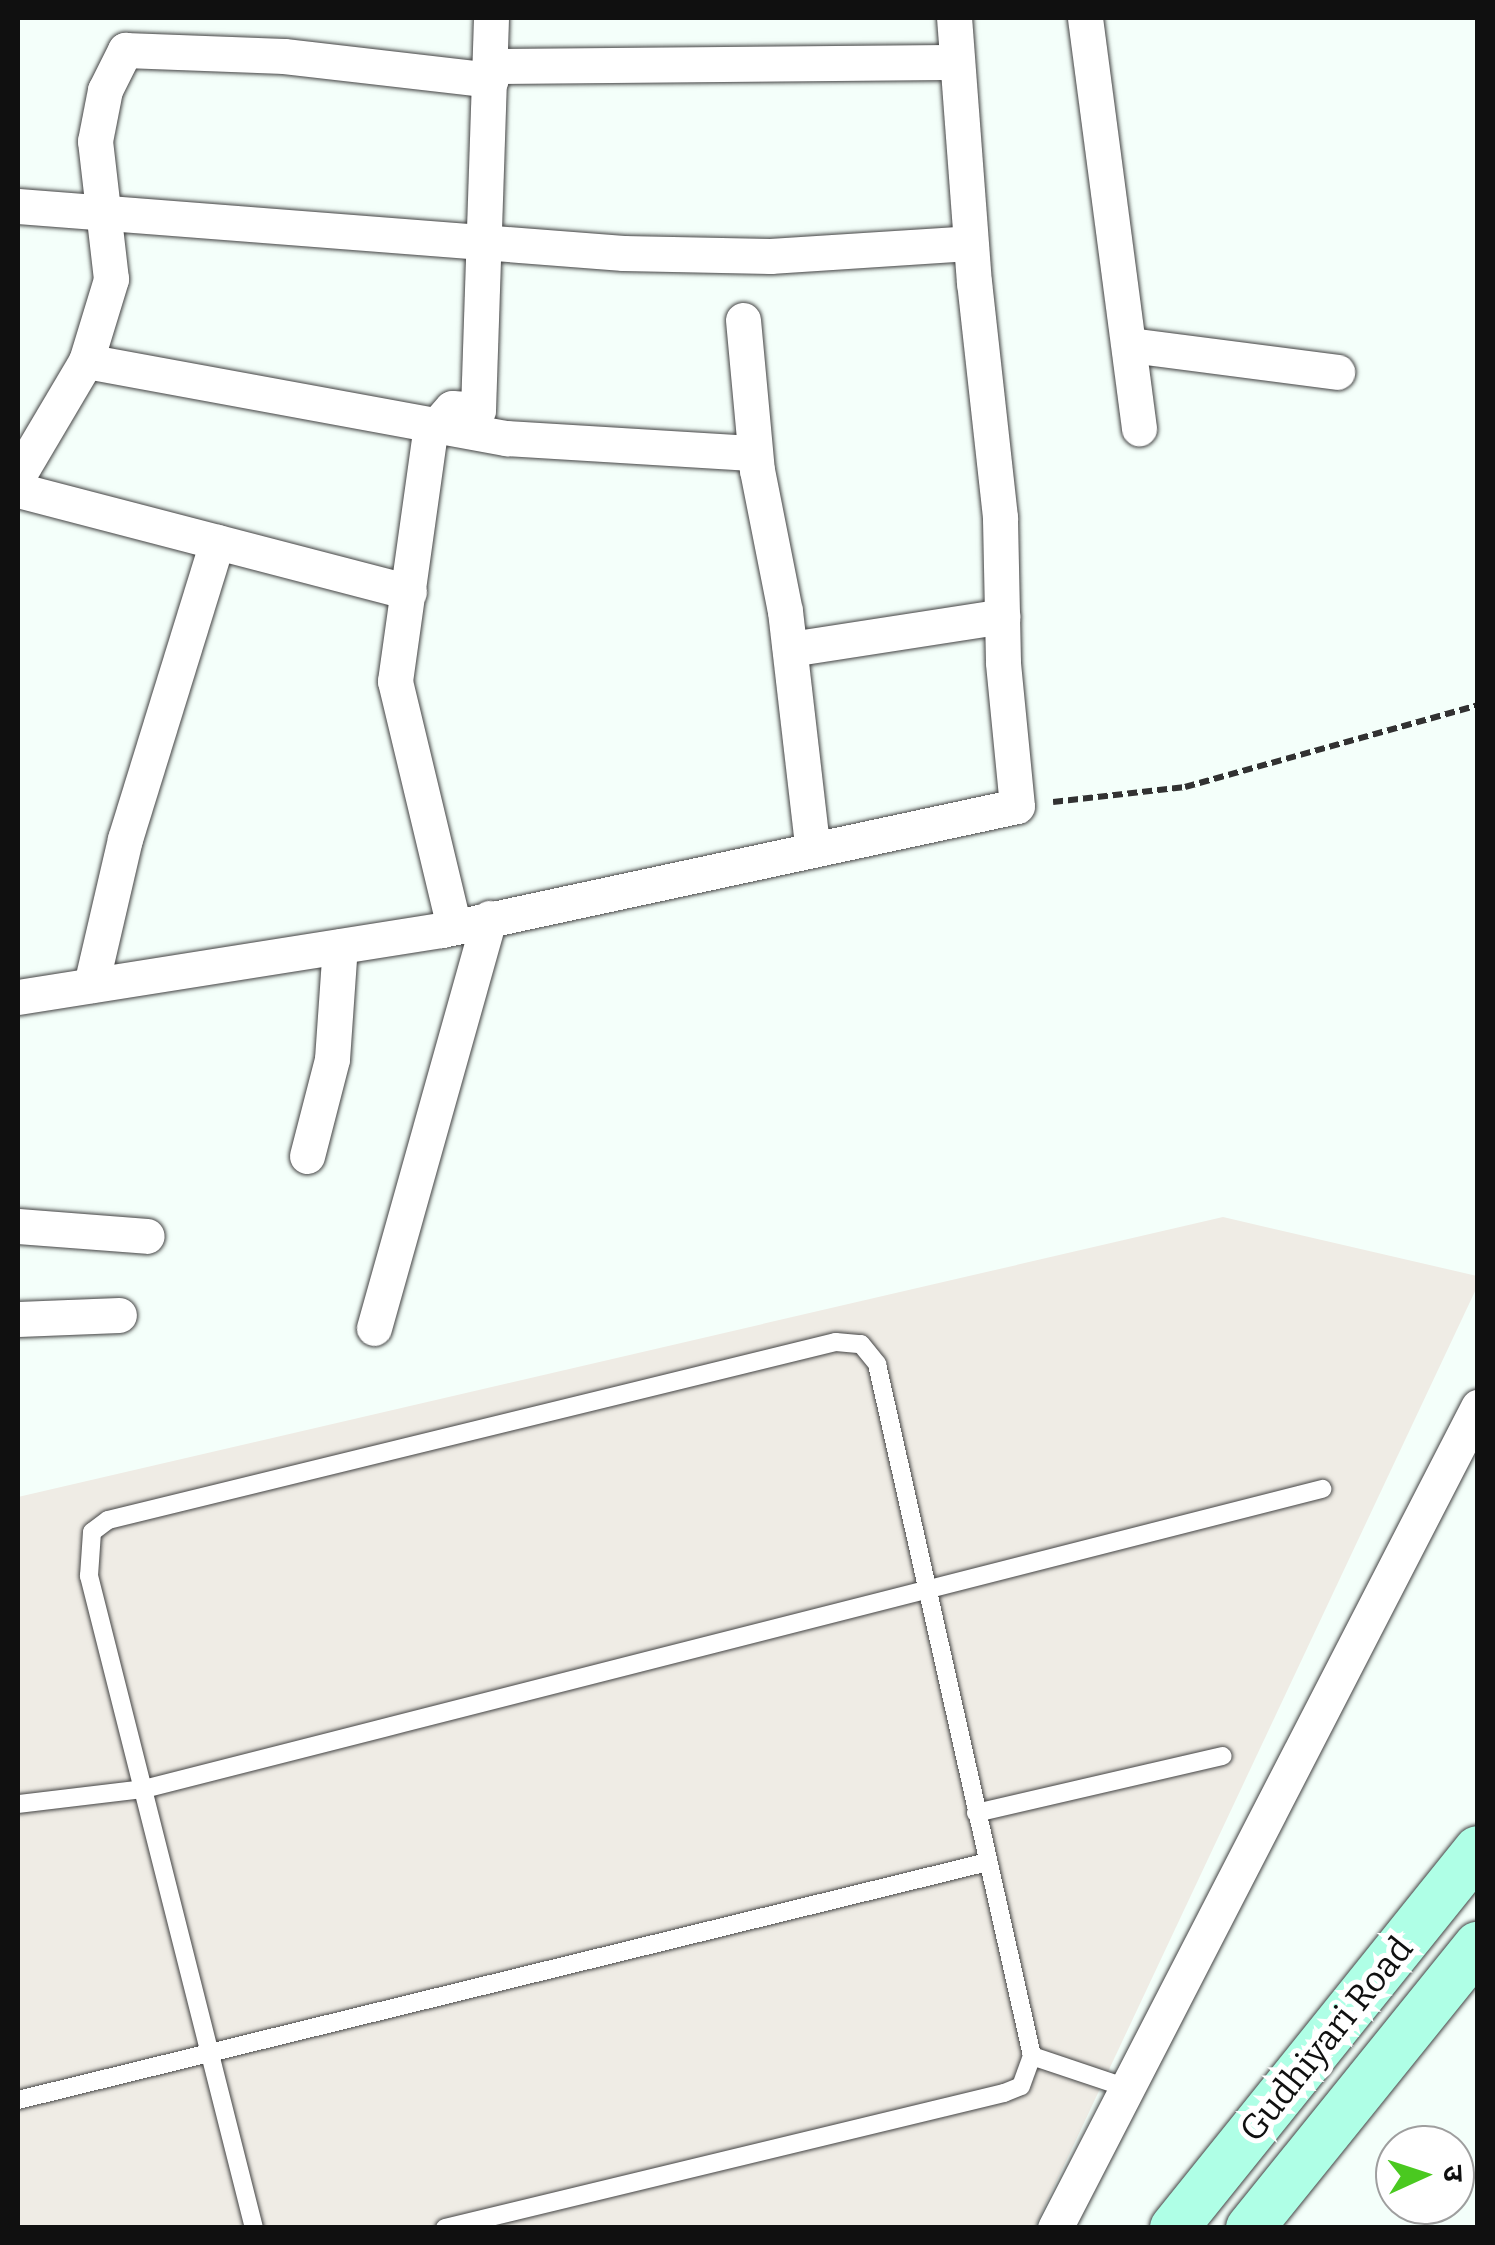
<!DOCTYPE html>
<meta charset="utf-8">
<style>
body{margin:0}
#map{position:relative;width:1495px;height:2245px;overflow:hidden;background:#f4fffa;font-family:Bitter,"Noto Sans Devanagari",serif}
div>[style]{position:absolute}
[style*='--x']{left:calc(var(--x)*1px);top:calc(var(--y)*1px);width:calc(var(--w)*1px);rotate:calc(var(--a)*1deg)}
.industrial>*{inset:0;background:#efece5}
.path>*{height:6px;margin-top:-3px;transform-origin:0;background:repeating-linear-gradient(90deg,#323232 0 10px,transparent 0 15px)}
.roads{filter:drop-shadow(0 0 2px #434343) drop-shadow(0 0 2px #434343)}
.lane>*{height:18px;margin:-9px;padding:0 9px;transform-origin:9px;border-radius:9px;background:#fff}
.street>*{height:35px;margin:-17.5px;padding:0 17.5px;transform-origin:17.5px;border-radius:17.5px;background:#fff}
.secondary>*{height:48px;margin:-24px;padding:0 24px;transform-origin:24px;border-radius:24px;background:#afffe6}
span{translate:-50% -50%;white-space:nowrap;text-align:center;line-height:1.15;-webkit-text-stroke:10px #fff;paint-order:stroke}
.street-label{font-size:35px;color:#101010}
.frame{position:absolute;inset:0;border:20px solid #101010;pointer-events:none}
.north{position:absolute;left:1375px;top:2125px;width:100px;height:100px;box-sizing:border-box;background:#fff;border:2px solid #9f9f9f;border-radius:50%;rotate:87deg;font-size:28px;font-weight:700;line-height:40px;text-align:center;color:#101010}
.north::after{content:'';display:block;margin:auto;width:35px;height:45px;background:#4ac920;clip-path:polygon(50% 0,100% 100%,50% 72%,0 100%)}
</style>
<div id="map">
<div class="industrial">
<i style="clip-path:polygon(1223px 1217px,1477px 1276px,1477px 1287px,1035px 2227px,18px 2227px,18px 1497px)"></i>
</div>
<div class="path">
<i style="--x:1053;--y:802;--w:133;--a:-6.5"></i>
<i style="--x:1185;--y:787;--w:304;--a:-15.6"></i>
</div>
<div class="roads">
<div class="lane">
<i style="--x:18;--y:1804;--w:127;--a:-6.8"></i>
<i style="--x:144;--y:1789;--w:1216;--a:-14.29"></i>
<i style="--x:976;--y:1813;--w:253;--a:-13"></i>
<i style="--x:18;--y:2100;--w:999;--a:-13.79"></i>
<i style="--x:254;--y:2228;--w:673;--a:-104.2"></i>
<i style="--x:89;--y:1576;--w:44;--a:-86.1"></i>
<i style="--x:92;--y:1532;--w:20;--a:-37"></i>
<i style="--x:108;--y:1520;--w:749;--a:-13.74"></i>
<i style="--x:836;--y:1342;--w:25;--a:5"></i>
<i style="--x:861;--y:1344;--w:26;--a:51"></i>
<i style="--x:877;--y:1364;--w:709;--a:77.37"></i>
<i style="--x:1032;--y:2056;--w:97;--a:18.6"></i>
<i style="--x:445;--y:2228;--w:575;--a:-13.58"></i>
<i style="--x:1004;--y:2093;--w:18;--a:-22"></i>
<i style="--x:1021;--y:2086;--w:32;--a:-70"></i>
</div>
<div class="street">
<i style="--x:1085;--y:18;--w:414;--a:82.5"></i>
<i style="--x:490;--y:66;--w:467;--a:-0.5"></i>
<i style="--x:18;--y:206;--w:607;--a:4.44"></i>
<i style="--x:623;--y:253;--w:147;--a:1.2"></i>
<i style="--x:770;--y:256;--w:200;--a:-3.7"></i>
<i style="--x:743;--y:320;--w:151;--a:84.7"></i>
<i style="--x:757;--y:470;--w:144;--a:78.8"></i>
<i style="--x:785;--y:611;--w:237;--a:83.4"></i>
<i style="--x:1130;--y:345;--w:209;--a:7.4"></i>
<i style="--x:86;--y:361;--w:428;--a:10.4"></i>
<i style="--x:507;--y:438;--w:248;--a:3.5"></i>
<i style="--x:18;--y:476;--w:134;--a:-59.4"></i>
<i style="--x:86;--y:361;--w:86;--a:-73"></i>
<i style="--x:111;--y:279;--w:139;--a:-96.6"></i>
<i style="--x:95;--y:141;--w:52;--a:-78.9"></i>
<i style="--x:105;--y:90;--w:45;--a:-63.4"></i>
<i style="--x:125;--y:50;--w:159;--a:2.2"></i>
<i style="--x:284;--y:56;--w:208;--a:6.6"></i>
<i style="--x:18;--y:490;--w:404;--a:14.6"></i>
<i style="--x:790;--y:649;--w:215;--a:-8.8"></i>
<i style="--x:454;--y:927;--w:253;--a:-103.5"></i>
<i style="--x:395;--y:681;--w:250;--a:-82"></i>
<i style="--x:430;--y:433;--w:33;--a:-49"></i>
<i style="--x:452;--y:408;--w:26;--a:4"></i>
<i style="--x:478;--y:410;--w:392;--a:-88.1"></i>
<i style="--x:91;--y:985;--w:150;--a:-76.9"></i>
<i style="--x:125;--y:839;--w:311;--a:-72.8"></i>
<i style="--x:18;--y:997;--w:429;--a:-9"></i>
<i style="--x:442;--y:930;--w:588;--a:-12.17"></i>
<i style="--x:1017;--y:806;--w:145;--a:-95.6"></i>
<i style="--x:1003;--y:662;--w:145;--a:-91.2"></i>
<i style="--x:1000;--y:517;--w:235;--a:-96.3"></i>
<i style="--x:974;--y:283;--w:266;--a:-94.3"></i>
<i style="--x:307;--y:1156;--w:100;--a:-75.5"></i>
<i style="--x:332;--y:1059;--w:113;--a:-86"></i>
<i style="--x:18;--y:1226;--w:129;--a:4.4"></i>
<i style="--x:18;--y:1319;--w:101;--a:-2.3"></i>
<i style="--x:374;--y:1328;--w:426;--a:-74.3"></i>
<i style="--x:1055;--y:2228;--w:924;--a:-62.74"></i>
</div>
<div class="secondary">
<i style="--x:1174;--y:2228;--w:485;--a:-51.2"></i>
<i style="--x:1250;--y:2228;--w:363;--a:-51.1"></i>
</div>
</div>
<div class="street-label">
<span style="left:1326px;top:2039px;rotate:-51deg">Gudhiyari Road</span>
</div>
<div class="frame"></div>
<div class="north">उ</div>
</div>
